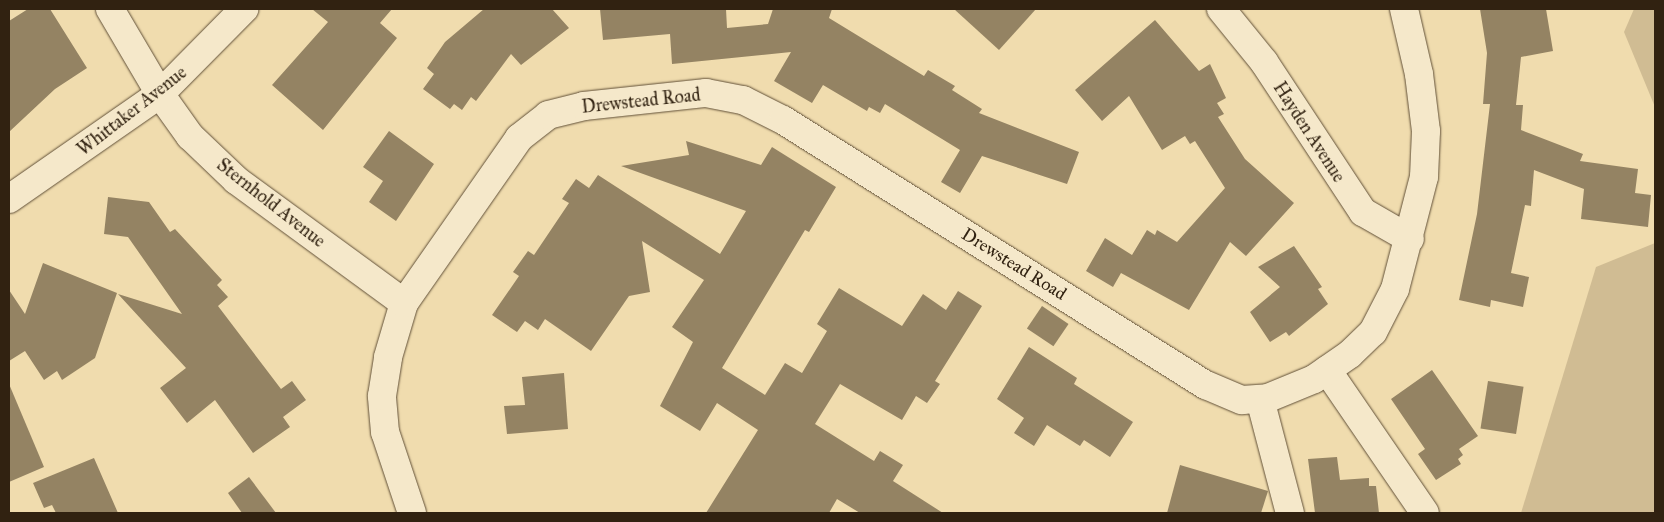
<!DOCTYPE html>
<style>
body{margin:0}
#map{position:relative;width:1664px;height:522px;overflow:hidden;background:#f0dcae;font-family:"IM FELL Great Primer",serif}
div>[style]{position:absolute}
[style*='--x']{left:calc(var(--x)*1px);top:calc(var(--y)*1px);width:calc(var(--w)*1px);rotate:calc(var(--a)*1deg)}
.green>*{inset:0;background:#d0bc93}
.building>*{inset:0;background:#948363;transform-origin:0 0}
.roads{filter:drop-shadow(0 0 1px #615038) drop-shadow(0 0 1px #615038)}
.minor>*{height:28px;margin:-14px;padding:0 14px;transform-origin:14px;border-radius:14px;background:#f5e8ca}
.tertiary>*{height:28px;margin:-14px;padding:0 14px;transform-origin:14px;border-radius:14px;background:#f5e8ca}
span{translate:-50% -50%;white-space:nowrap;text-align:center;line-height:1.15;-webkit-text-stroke:4px #f5e8ca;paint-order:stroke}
.street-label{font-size:18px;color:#312211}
.frame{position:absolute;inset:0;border:10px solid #312211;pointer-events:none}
</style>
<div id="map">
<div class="green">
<i style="clip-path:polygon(1634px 9px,1655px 9px,1655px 107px,1624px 32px)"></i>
<i style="clip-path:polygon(1655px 243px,1655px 513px,1521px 513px,1596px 267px)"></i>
</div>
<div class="building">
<i style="clip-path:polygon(28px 9px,50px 9px,87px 68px,55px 89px,9px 132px,9px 21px)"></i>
<i style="clip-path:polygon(312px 9px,392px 9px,380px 23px,397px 38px,323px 130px,272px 85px,328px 22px)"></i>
<i style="clip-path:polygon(484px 9px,552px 9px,569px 28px,521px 65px,511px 54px,476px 101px,471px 97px,462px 110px,454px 104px,450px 109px,423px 89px,434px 74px,427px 68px,445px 42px)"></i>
<i style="clip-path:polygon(600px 9px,726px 9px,727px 28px,768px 24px,773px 9px,832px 9px,829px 18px,924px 76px,928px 70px,955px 86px,952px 90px,982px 109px,979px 113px,1079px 152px,1067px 184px,982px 156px,960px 193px,941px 182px,960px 150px,885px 104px,880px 113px,869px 107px,867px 111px,823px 85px,812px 103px,774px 81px,791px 52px,672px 64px,670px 34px,603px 40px)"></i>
<i style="clip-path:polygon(954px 9px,1036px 9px,999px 50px)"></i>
<i style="clip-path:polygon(1480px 9px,1546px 9px,1553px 51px,1521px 57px,1516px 105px,1523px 105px,1521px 130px,1583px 154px,1580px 161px,1638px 169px,1635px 193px,1651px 195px,1648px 227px,1581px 219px,1584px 189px,1534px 170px,1531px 206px,1525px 205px,1511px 273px,1529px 277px,1523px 307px,1491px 300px,1490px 307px,1459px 300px,1477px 214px,1490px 104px,1483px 104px,1487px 53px)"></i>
<i style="clip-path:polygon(1155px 20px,1199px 71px,1210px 64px,1226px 98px,1217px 103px,1224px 114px,1218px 117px,1245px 159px,1294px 203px,1246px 256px,1230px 242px,1189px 310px,1121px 273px,1113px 287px,1086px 271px,1105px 238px,1132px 255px,1147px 230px,1155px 235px,1157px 230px,1177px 242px,1225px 188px,1195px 141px,1190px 144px,1185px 136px,1162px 150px,1129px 96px,1102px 121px,1075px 90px)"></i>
<i style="clip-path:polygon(389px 131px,434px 164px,396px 221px,369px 202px,383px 181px,363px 167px)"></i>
<i style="clip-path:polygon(686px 141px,761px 165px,772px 147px,836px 187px,809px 232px,805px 230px,722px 368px,765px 395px,785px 363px,802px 373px,827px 331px,817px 324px,839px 288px,902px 326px,923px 294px,946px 310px,958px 291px,982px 306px,935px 381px,940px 384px,927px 403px,916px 396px,902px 420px,840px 384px,815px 424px,874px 461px,880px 451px,903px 465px,893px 481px,943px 513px,860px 513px,837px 499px,829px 513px,706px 513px,758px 430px,717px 403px,700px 431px,660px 406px,693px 342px,672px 327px,704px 280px,642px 241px,650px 292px,629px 296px,591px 351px,545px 319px,538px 330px,525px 321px,517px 332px,492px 315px,519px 276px,513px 272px,528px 251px,534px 255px,569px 203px,562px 199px,576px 179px,589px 188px,598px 175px,720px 254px,746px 211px,621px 166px,689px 155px)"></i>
<i style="clip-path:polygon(108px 197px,149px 202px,170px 232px,175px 229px,222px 280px,217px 285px,228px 297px,218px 306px,281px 389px,292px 381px,306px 400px,283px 417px,290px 427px,253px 453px,215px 400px,187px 423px,160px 388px,186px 368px,118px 294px,182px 314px,128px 237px,104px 234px)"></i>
<i style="clip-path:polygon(1294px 246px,1322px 287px,1318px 289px,1328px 304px,1289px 336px,1286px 332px,1270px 342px,1250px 312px,1280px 287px,1258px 267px)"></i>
<i style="clip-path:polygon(43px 263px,117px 293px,95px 358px,62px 380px,57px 371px,44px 380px,25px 351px,9px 361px,9px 290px,25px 314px)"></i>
<i style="left:1042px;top:306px;width:32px;height:27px;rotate:34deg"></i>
<i style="clip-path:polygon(1029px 347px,1077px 378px,1074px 384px,1133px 422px,1110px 457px,1084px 440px,1080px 446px,1047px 425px,1034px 446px,1014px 433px,1024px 418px,997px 399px)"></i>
<i style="clip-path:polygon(1432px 370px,1478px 436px,1459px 449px,1463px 455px,1458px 459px,1461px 464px,1436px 480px,1418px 454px,1425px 449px,1391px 399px)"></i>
<i style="clip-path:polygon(564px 373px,568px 429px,507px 434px,504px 406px,525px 405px,522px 377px)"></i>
<i style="left:1488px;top:381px;width:36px;height:48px;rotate:9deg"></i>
<i style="clip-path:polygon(9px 384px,44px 467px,9px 482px)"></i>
<i style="clip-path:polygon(1337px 457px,1340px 480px,1369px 478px,1369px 486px,1376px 486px,1379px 513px,1315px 513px,1308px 459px)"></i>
<i style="clip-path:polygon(94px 458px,118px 513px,56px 513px,52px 505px,44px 508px,33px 483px)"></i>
<i style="clip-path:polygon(1180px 465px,1268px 491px,1261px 513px,1167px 513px)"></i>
<i style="clip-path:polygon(249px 477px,276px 513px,242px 513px,228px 493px)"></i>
</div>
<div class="roads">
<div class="minor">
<i style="--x:110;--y:9;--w:99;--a:59.5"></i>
<i style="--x:160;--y:94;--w:52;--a:54.5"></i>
<i style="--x:190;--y:136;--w:64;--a:43.7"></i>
<i style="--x:236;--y:180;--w:208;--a:36.2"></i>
<i style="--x:1221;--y:9;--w:68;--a:50.9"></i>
<i style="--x:1264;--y:62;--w:180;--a:56.6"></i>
<i style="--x:1363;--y:212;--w:54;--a:29.9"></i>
<i style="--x:1327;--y:370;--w:173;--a:55.6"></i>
<i style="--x:1260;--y:399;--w:118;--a:75.3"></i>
<i style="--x:412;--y:513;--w:85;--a:-108.4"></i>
<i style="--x:385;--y:432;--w:36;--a:-95"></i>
<i style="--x:382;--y:396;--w:39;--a:-81"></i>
<i style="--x:388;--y:357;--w:56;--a:-73.5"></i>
<i style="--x:404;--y:303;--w:201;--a:-55.1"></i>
<i style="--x:519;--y:138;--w:37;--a:-38"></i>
<i style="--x:548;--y:115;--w:37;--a:-14"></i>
<i style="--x:584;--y:106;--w:123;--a:-6.1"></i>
<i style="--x:706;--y:93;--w:38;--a:11"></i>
<i style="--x:743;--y:100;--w:45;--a:26.6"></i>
<i style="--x:783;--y:120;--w:499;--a:32.1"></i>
<i style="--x:1206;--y:385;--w:39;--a:23"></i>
<i style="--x:1242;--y:400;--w:26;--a:-4"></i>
<i style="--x:1268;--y:398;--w:50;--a:-22.4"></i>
<i style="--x:1314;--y:379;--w:44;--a:-34.8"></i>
<i style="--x:1350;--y:354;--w:32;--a:-44"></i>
<i style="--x:1373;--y:332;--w:48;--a:-62.9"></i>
<i style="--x:1395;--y:289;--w:116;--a:-75.5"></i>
<i style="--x:1424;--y:177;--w:46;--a:-87.5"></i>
<i style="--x:1426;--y:131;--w:57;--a:-97"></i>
<i style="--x:1419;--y:74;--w:67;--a:-103"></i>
</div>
<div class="tertiary">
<i style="--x:9;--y:199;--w:184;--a:-34.8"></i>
<i style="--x:160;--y:94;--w:120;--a:-45.3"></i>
</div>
</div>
<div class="street-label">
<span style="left:641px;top:101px;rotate:-6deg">Drewstead Road</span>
<span style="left:132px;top:111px;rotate:-38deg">Whittaker Avenue</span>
<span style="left:1309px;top:132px;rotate:57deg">Hayden Avenue</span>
<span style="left:271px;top:203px;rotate:38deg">Sternhold Avenue</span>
<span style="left:1014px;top:264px;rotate:32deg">Drewstead Road</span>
</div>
<div class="frame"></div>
</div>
